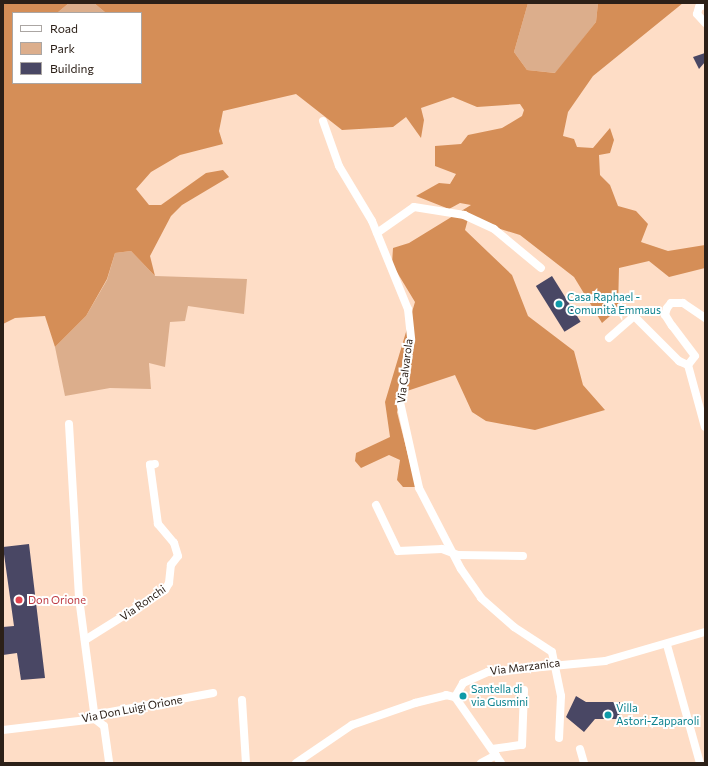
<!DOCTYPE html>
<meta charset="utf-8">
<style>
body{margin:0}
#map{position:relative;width:708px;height:766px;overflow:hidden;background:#feddc6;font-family:Commissioner,sans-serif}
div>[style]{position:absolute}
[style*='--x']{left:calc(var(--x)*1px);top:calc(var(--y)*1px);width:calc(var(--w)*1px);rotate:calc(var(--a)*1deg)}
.green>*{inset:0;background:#dcae8c}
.forest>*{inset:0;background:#d58e57}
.building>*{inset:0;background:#494764;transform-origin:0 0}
.street>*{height:8px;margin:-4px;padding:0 4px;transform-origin:4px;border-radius:4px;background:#fff}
.dots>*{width:11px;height:11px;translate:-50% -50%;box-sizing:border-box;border:2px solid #fff;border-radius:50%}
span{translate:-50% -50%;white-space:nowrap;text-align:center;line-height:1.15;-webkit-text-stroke:4px #fff;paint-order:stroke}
.culture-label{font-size:11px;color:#0d838f}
.left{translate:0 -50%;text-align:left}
.street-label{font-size:11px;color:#2c2018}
.health-label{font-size:11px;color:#be3a42}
.frame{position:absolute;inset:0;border:4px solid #2c2018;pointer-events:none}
.legend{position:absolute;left:12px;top:12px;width:130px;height:72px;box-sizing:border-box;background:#fff;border:1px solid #aba6a3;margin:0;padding:5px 7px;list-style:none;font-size:12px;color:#2c2018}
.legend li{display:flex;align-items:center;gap:8px;height:20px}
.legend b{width:20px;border:1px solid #aba6a3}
</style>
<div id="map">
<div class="green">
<i style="clip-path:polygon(69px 3px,94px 3px,106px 13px,57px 13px)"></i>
<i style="clip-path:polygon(528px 3px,598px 3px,596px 22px,556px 73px,527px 70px,514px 52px)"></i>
<i style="clip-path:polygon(131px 251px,155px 276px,247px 279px,244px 314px,188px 306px,185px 321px,170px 322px,165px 367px,149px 363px,151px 389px,110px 388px,65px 396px,55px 347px,86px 316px,107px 280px,115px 253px)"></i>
</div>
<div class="forest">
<i style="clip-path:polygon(3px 3px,69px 3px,57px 13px,13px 13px,13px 83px,141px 83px,141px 13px,106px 13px,94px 3px,528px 3px,514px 52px,527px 70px,555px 73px,596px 22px,598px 3px,683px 3px,593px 76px,568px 112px,563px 136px,574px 139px,577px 147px,593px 148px,610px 128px,614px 140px,610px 153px,599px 155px,600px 175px,610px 185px,618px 206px,636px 211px,648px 224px,641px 242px,668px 251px,705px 245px,705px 268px,669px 277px,649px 261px,619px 268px,618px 309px,602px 323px,574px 277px,520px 235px,468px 219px,465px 230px,512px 275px,528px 316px,574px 351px,583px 385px,605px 410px,535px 430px,486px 421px,472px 412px,455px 375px,404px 392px,397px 412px,416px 487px,403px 487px,397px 480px,400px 460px,389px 455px,361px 468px,355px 461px,356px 453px,390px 437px,385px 402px,415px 302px,392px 264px,393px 248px,409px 243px,471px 205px,460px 203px,449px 209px,416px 196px,439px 183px,450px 184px,456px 174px,435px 166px,435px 146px,461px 144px,468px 135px,502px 128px,522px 116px,524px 110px,520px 104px,477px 107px,453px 97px,421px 108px,424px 120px,421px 138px,406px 117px,393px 127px,342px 130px,296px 94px,223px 111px,219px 131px,223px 144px,180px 155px,151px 172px,136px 189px,149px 205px,161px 205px,206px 173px,223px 170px,229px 177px,182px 205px,171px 216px,150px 256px,155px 276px,131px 251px,115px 253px,107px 279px,86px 316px,55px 347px,45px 316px,15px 318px,3px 324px)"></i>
</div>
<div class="building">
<i style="clip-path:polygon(705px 53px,705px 62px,699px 69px,693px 57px)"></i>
<i style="left:552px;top:276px;width:54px;height:19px;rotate:58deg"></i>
<i style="clip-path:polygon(29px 544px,45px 678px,21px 680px,17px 653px,3px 655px,3px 627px,14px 626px,3px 547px)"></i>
<i style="clip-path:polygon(576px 696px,586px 702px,620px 702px,619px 719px,595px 719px,584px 732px,566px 717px)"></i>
</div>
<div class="street">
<i style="--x:705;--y:5;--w:6;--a:162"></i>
<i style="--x:699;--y:7;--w:7;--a:106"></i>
<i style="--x:697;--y:14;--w:12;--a:48"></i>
<i style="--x:323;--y:121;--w:48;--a:70.4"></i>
<i style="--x:339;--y:166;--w:64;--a:59"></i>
<i style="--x:372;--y:221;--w:95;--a:67.8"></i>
<i style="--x:408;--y:309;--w:31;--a:84"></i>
<i style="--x:411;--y:340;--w:63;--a:100.1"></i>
<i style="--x:400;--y:402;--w:88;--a:77.5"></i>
<i style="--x:419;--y:488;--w:91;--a:62.6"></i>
<i style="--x:461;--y:569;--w:35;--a:55"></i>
<i style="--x:481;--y:598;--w:44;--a:41.3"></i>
<i style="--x:514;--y:627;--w:45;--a:33.3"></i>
<i style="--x:552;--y:652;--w:45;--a:78.4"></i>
<i style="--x:561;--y:696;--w:42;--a:92.7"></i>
<i style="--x:377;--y:233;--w:45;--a:-35.1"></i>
<i style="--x:414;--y:207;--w:51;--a:9.1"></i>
<i style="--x:464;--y:215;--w:33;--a:25"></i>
<i style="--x:494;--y:229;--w:61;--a:39.7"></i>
<i style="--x:609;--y:338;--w:33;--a:-41"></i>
<i style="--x:634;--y:316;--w:64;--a:45"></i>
<i style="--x:679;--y:361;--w:10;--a:24"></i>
<i style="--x:688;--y:365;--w:11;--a:-52"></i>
<i style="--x:695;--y:356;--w:38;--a:-127"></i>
<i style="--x:672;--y:326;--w:13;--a:-122"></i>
<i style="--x:665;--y:315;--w:7;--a:-74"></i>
<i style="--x:667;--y:308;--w:6;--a:-51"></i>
<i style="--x:671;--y:303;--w:12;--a:0"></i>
<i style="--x:683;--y:303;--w:27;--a:34"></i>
<i style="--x:688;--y:365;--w:64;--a:74.7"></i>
<i style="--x:69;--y:424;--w:174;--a:86.7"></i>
<i style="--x:79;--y:598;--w:122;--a:82.5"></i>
<i style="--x:376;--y:505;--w:51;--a:64.4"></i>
<i style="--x:398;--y:551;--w:44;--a:-2.6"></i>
<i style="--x:442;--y:549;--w:17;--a:21"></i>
<i style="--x:458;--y:555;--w:65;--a:0.9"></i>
<i style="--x:85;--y:640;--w:94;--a:-32"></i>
<i style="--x:165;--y:590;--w:8;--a:-60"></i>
<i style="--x:169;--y:583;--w:18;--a:-84"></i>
<i style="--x:171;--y:565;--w:11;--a:-52"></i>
<i style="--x:178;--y:556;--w:14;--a:-107"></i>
<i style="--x:174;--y:543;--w:25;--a:-130"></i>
<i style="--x:158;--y:524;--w:60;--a:-97.7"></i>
<i style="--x:150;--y:465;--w:5;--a:-11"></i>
<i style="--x:667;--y:645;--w:123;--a:74.4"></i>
<i style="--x:455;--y:697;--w:16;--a:-60"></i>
<i style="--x:463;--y:683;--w:27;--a:-24"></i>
<i style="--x:488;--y:672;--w:118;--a:-5.4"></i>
<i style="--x:605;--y:661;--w:104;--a:-16.2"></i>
<i style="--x:455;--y:697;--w:80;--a:55.1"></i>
<i style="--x:242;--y:700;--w:63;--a:86.4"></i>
<i style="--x:95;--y:719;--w:11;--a:38"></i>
<i style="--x:104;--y:726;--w:37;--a:82"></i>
<i style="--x:3;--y:730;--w:93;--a:-6.8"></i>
<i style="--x:95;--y:719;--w:12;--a:-31"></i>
<i style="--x:105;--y:713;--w:110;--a:-10.5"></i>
<i style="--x:492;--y:749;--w:30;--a:-8"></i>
<i style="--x:522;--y:745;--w:55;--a:-87.9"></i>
<i style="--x:580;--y:749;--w:15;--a:74"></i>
<i style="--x:296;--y:763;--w:68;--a:-34.2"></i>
<i style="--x:352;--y:725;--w:67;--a:-19.2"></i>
<i style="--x:415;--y:703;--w:32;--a:-14"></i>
<i style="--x:446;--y:695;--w:9;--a:13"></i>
<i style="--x:481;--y:763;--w:17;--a:-28"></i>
</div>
<div class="dots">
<i style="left:559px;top:304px;background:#0f9aa8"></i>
<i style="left:19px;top:600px;background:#e0444e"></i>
<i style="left:463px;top:696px;background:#0f9aa8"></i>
<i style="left:608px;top:715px;background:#0f9aa8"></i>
</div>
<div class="culture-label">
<span class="left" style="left:567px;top:304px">Casa Raphael -<br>Comunità Emmaus</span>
<span class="left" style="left:471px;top:696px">Santella di<br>via Gusmini</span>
<span class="left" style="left:616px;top:715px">Villa<br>Astori-Zapparoli</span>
</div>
<div class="street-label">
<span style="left:405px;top:371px;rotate:-83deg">Via Calvarola</span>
<span style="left:143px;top:603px;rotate:-35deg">Via Ronchi</span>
<span style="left:525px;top:667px;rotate:-7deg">Via Marzanica</span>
<span style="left:132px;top:709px;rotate:-11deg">Via Don Luigi Orione</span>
</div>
<div class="health-label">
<span class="left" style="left:28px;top:600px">Don Orione</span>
</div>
<div class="frame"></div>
<ul class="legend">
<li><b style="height:5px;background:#fff"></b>Road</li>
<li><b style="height:11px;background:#dcae8c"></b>Park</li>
<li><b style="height:11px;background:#494764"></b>Building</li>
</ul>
</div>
